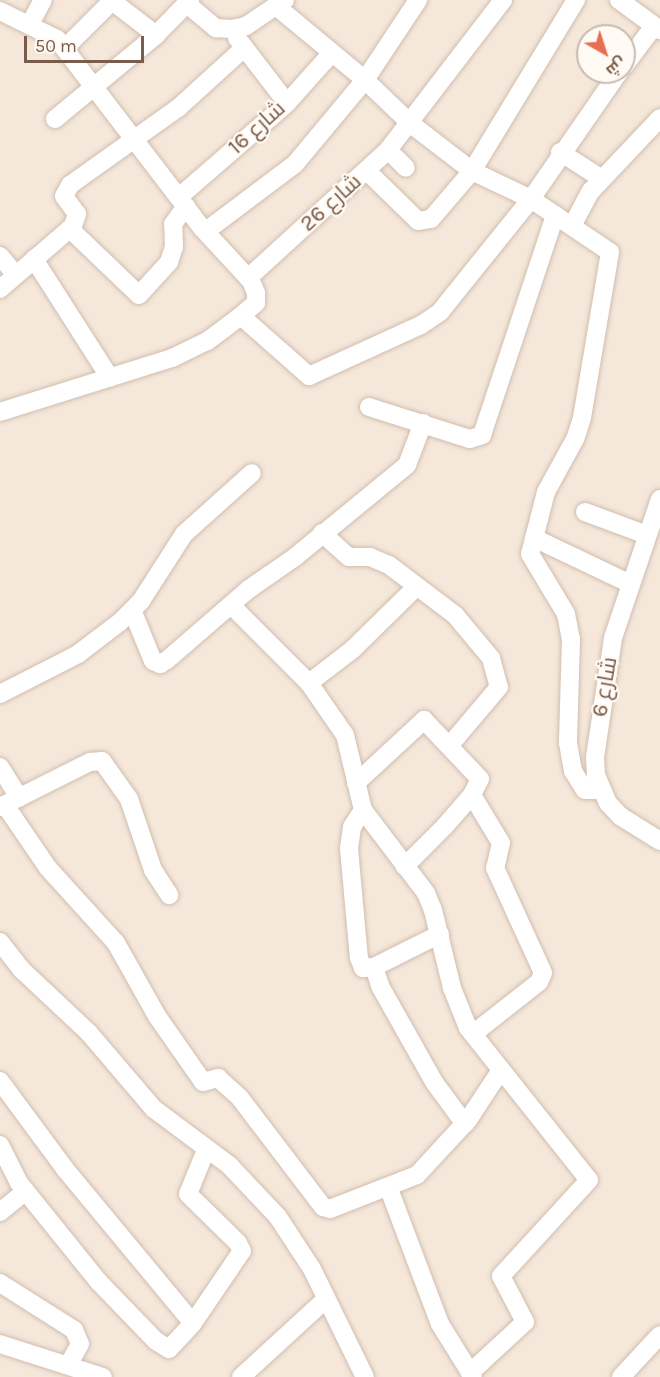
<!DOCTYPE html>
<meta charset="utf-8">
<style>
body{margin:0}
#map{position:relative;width:660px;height:1377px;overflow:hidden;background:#fdf6ec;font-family:Karla,Cairo,sans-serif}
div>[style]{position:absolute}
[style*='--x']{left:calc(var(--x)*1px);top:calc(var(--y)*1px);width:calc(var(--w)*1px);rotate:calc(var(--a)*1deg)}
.residential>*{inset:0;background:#f5e8da}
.roads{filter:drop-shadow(0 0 2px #d1beb0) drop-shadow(0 0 2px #d1beb0)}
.street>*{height:18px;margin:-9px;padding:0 9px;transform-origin:9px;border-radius:9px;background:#fff}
span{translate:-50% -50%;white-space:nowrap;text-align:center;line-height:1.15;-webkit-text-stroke:4.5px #fffaf3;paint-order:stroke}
.street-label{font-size:22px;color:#7a5c4d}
.north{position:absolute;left:576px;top:24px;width:60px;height:60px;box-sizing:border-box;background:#fffaf3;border:2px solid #cabbb1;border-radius:50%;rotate:141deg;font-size:16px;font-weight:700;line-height:24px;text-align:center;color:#7a5c4d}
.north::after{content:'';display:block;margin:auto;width:21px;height:27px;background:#e76f51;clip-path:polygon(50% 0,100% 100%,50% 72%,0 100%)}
.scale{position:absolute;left:24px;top:36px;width:120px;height:27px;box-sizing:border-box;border:3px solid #7a5c4d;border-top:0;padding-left:8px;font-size:18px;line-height:21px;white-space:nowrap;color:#7a5c4d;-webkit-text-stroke:4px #fffaf3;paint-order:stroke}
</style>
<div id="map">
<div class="residential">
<i style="clip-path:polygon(evenodd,0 0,660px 0,660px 1377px,0 1377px,0 0,588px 36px,624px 36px,624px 72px,588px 72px,588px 36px)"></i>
</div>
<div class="roads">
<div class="street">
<i style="--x:285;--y:0;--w:11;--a:146"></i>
<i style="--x:276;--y:6;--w:116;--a:39.7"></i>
<i style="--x:365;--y:80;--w:64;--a:43.7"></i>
<i style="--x:411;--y:124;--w:77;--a:37.6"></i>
<i style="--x:472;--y:171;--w:65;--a:25.4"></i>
<i style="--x:531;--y:199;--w:95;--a:33.9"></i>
<i style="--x:610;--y:252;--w:168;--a:99.6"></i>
<i style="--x:582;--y:418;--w:22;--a:108"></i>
<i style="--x:575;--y:439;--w:60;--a:118.7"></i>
<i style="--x:546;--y:492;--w:64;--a:104.5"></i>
<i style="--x:530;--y:554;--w:70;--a:59"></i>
<i style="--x:566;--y:614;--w:25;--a:79"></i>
<i style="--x:571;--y:639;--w:104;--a:91.7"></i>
<i style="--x:568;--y:743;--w:28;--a:80"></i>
<i style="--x:573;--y:771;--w:22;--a:58"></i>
<i style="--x:585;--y:790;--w:17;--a:0"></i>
<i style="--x:619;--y:0;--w:51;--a:36.2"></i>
<i style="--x:187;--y:4;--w:38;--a:40"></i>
<i style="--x:216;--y:28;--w:15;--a:4"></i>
<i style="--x:231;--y:29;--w:15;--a:-11"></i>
<i style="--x:246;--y:26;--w:36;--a:-34"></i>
<i style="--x:0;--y:11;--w:64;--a:26.2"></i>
<i style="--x:57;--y:39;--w:238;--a:52.5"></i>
<i style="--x:202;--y:228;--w:72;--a:47.2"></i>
<i style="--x:251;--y:281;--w:13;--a:67"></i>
<i style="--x:256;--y:293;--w:10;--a:90"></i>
<i style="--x:256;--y:303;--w:23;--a:140"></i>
<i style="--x:238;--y:318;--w:39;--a:143"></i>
<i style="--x:207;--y:341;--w:39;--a:154"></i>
<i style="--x:172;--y:358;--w:180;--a:162.6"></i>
<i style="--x:30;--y:24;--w:27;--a:-62"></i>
<i style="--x:237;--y:38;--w:82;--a:52.4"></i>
<i style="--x:65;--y:48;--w:66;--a:-45"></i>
<i style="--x:112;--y:1;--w:56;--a:37.7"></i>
<i style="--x:624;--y:66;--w:50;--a:-53.1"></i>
<i style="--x:55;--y:119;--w:131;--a:-39.7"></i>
<i style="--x:156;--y:35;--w:49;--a:-45.8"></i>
<i style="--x:388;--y:150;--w:25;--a:45"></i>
<i style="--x:560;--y:152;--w:50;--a:32.7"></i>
<i style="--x:367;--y:171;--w:71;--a:44.4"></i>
<i style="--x:418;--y:221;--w:13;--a:-9"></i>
<i style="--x:431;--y:219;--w:63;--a:-49.5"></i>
<i style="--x:472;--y:171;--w:200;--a:-58.7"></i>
<i style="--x:179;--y:197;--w:143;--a:-41"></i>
<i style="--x:287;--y:103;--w:64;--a:-48.1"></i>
<i style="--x:572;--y:226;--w:40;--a:-62"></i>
<i style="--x:591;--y:191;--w:100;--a:-46.6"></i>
<i style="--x:70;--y:229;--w:95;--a:43.7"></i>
<i style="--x:139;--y:295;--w:45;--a:-47.7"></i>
<i style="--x:169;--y:262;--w:16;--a:-72"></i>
<i style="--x:174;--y:247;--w:23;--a:-92"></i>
<i style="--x:173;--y:224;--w:22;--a:-54"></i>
<i style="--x:206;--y:231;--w:111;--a:-37"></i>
<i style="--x:295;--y:164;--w:109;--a:-50.2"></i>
<i style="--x:365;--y:80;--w:96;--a:-56.5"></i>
<i style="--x:0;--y:256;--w:23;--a:50"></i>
<i style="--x:34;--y:259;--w:141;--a:57.4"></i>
<i style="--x:248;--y:278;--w:190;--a:-42.4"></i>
<i style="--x:388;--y:150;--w:189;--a:-52.5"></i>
<i style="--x:0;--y:289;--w:96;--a:-40.8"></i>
<i style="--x:73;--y:226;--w:13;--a:-72"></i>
<i style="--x:77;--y:214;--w:22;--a:-126"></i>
<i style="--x:64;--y:196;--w:13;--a:-61"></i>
<i style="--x:70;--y:185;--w:133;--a:-35.5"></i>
<i style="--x:178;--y:108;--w:89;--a:-42.3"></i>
<i style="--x:241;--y:316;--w:91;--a:41.4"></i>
<i style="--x:309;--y:376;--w:123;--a:-24.5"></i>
<i style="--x:421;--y:325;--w:23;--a:-34"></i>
<i style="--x:440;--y:312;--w:145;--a:-51.2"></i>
<i style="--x:531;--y:199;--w:155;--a:-55.3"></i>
<i style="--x:369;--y:407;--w:106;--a:17.6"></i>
<i style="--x:470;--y:439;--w:13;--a:-18"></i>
<i style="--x:482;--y:435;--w:232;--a:-71.6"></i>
<i style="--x:660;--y:499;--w:147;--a:108.7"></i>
<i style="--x:613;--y:638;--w:120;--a:98.6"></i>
<i style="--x:595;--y:757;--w:18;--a:87"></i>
<i style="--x:596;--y:775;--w:30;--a:67"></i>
<i style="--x:608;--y:803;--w:18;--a:47"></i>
<i style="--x:620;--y:816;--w:47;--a:32"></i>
<i style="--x:585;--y:512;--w:66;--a:20.4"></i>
<i style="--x:322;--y:533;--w:36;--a:42"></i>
<i style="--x:349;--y:557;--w:21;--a:0"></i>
<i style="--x:370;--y:557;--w:21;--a:23"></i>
<i style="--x:389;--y:565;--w:83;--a:37.1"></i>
<i style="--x:455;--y:615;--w:56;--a:50.1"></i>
<i style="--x:491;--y:658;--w:30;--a:75"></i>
<i style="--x:499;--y:687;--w:76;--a:130.2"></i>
<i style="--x:534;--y:538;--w:107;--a:25.4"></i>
<i style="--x:231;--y:605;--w:110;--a:45"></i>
<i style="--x:309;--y:683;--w:63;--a:55.3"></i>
<i style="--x:345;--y:735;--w:77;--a:76.5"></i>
<i style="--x:363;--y:810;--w:104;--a:52.8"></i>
<i style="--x:426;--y:893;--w:18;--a:68"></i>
<i style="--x:433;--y:910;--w:80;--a:76.3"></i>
<i style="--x:452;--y:988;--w:43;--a:68.2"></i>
<i style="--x:468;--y:1028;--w:194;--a:51.5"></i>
<i style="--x:589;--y:1180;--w:130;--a:132.5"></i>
<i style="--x:501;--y:1276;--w:52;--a:62.4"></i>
<i style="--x:525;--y:1322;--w:75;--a:137.2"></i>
<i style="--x:132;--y:610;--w:55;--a:67.6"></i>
<i style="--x:153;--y:661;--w:8;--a:23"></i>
<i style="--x:160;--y:664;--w:8;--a:-30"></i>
<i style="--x:167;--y:660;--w:108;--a:-40.9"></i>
<i style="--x:249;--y:589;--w:56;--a:-34.8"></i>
<i style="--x:295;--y:557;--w:145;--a:-39.4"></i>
<i style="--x:407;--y:465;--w:45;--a:-69.1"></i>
<i style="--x:309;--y:683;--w:56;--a:-37.7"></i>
<i style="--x:353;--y:649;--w:88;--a:-44.5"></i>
<i style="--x:0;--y:694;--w:88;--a:-27.1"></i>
<i style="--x:78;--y:654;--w:53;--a:-37.3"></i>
<i style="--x:120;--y:622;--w:30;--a:-45"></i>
<i style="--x:141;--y:601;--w:80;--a:-57.3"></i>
<i style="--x:184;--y:534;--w:91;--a:-41.9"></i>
<i style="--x:0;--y:767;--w:36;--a:58"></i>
<i style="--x:356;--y:783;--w:93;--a:-42.8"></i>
<i style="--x:424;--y:720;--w:81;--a:46.5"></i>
<i style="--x:480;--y:779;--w:18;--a:117"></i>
<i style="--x:472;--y:795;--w:41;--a:131.1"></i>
<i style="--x:445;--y:826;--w:57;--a:135"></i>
<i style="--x:472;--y:795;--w:56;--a:58.9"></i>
<i style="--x:501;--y:843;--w:26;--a:103"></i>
<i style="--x:495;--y:868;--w:115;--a:65.4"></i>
<i style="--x:543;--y:973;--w:10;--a:114"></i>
<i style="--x:539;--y:982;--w:84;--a:141.8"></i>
<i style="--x:5;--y:805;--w:76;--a:55.7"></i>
<i style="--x:48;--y:868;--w:101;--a:47.8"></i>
<i style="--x:116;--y:943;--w:84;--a:60.7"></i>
<i style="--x:157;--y:1016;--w:80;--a:55.1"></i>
<i style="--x:203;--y:1082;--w:16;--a:-15"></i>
<i style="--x:218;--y:1078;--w:30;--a:42"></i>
<i style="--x:240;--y:1098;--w:137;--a:52.7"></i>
<i style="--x:323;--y:1207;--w:7;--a:16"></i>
<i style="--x:330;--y:1209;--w:93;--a:-21.3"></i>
<i style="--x:417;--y:1175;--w:75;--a:-47.2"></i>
<i style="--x:468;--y:1120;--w:60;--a:-56.6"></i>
<i style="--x:0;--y:807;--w:101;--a:-26.6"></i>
<i style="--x:90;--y:762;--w:12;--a:-5"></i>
<i style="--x:102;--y:761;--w:47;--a:54.6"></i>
<i style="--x:129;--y:799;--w:75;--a:71.3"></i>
<i style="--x:153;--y:870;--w:30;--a:57"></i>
<i style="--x:363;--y:810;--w:20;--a:123"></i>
<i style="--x:352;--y:827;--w:22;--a:98"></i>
<i style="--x:349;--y:849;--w:109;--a:84.8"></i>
<i style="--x:359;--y:958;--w:11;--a:68"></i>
<i style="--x:363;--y:968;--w:11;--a:-5"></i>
<i style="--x:440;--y:934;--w:74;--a:153.4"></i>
<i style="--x:374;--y:967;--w:20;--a:72"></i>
<i style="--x:380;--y:986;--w:110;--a:60.6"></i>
<i style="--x:434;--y:1082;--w:52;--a:53.6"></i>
<i style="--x:0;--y:942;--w:36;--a:52"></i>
<i style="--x:22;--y:970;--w:92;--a:43.2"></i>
<i style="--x:89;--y:1033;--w:100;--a:49.5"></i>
<i style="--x:154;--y:1109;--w:94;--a:36.7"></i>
<i style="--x:229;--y:1165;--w:71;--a:46.7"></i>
<i style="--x:278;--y:1217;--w:62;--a:56.8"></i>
<i style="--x:312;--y:1269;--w:120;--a:63.9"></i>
<i style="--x:0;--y:1081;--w:109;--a:53.5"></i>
<i style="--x:65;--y:1169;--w:200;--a:50.3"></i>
<i style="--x:0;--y:1145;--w:42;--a:63.4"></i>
<i style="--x:19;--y:1183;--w:126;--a:51.1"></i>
<i style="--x:98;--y:1281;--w:83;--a:46"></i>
<i style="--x:156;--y:1341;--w:15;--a:32"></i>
<i style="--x:169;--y:1349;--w:35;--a:-47"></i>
<i style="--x:193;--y:1323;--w:87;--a:-55.8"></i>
<i style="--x:242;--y:1251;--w:9;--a:-117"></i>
<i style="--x:238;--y:1243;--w:70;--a:-135.6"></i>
<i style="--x:188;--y:1194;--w:48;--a:-67.8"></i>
<i style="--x:389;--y:1189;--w:144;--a:69.3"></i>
<i style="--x:440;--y:1324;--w:62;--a:58.1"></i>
<i style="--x:0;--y:1212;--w:32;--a:-39"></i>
<i style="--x:0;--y:1283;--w:88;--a:32.4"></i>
<i style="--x:74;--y:1330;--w:15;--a:67"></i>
<i style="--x:80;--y:1344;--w:23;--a:119"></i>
<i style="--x:0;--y:1344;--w:108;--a:17.8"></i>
<i style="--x:241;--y:1377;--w:115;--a:-42.5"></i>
<i style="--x:621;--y:1377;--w:57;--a:-47.1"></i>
</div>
</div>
<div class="street-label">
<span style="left:257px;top:128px;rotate:-42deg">شارع 16</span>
<span style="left:331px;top:203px;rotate:-42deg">شارع 26</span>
<span style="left:605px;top:687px;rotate:-80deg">شارع 6</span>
</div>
<div class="north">ش</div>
<div class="scale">50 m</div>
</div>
